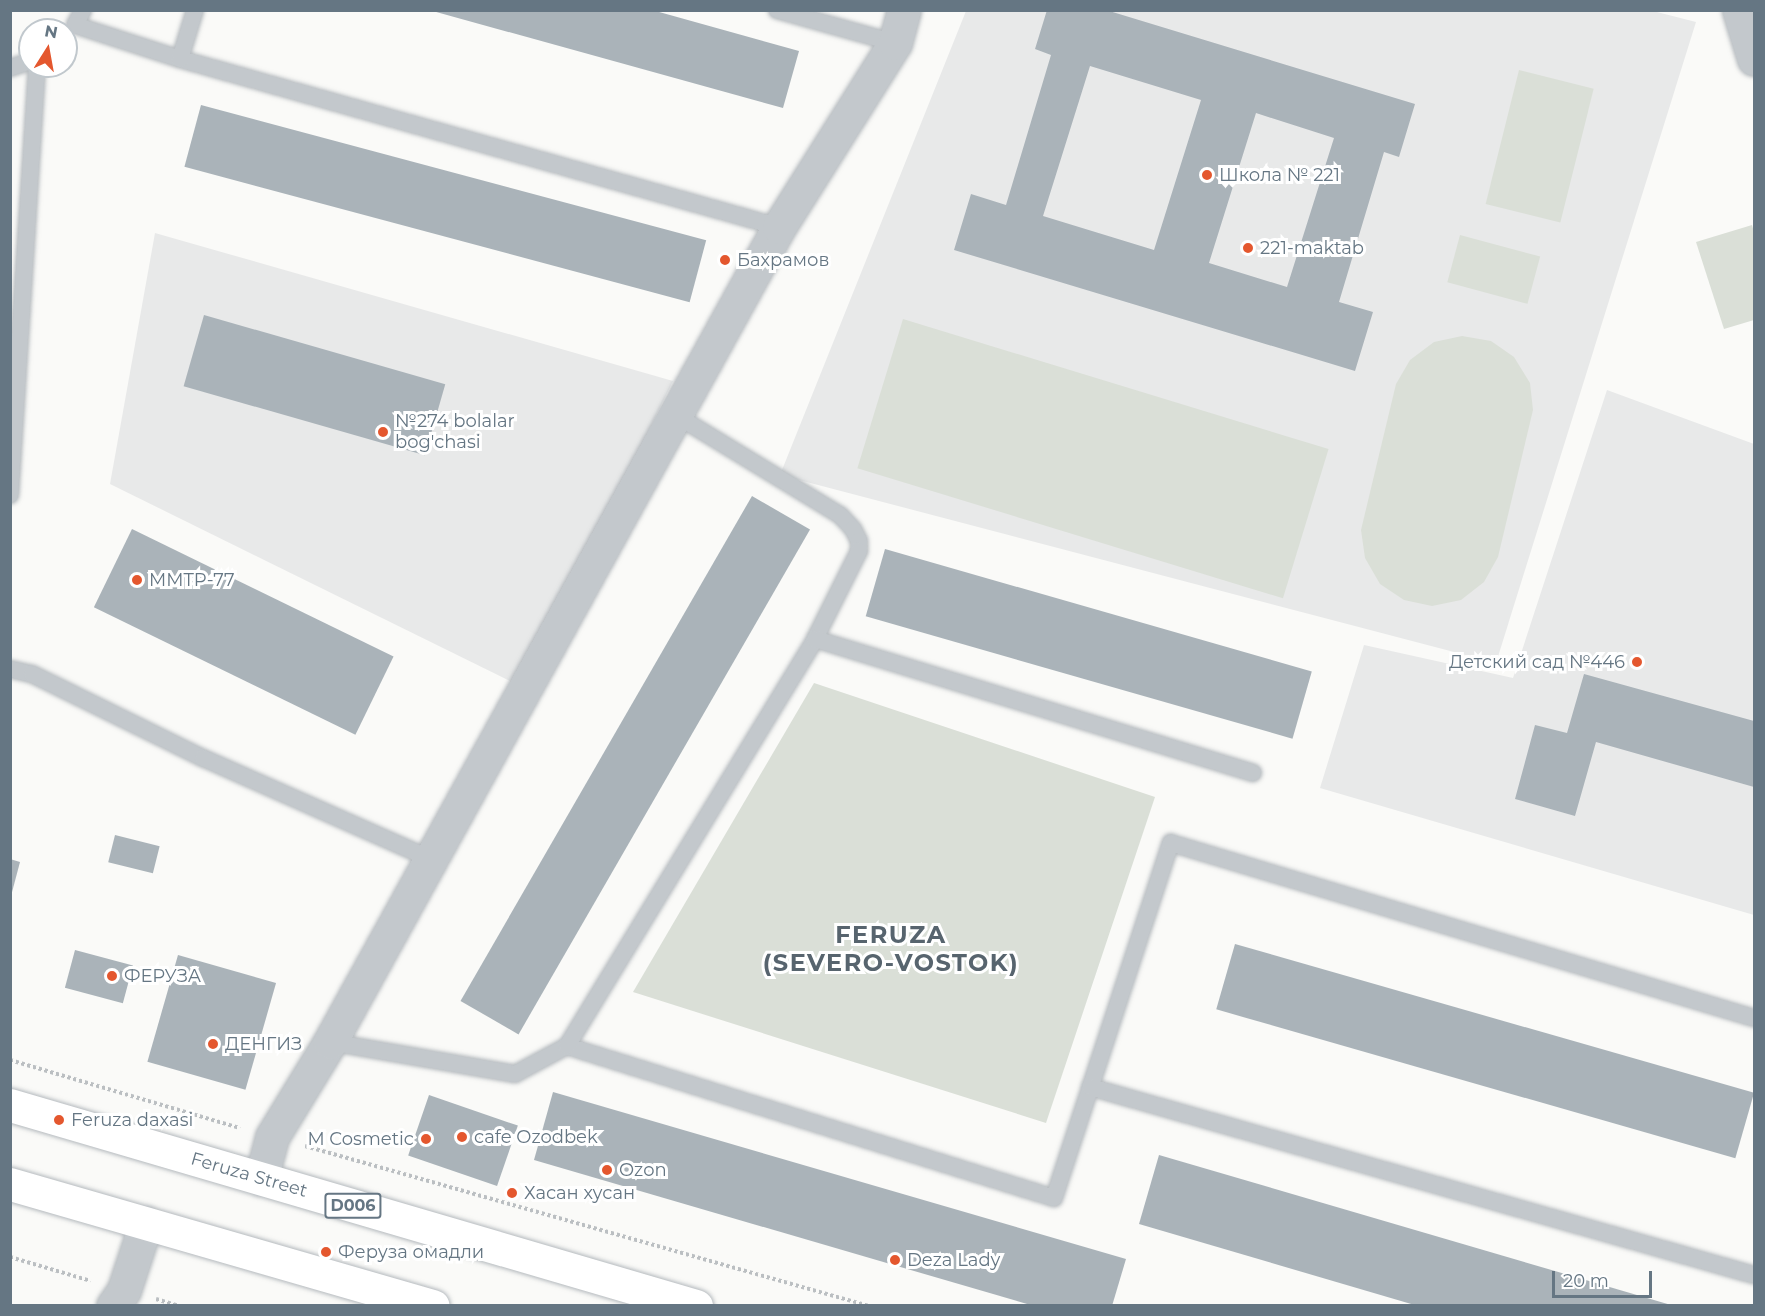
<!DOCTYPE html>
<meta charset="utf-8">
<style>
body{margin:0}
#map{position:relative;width:1765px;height:1316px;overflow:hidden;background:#fafaf8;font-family:Montserrat,sans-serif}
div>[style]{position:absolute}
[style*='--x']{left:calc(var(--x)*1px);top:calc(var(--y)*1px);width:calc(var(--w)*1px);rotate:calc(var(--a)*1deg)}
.built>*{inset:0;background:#e8e9e9}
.green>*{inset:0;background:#dadfd7;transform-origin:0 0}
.building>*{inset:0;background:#aab3b9;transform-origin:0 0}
.path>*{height:4px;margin-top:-2px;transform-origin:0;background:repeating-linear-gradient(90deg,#bbbfc2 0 3px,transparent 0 6px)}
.roads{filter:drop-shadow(0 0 2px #b5babe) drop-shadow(0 0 2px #b5babe)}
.lane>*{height:16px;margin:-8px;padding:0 8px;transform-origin:8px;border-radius:8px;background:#c3c8cc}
.street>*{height:33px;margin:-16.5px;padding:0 16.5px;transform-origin:16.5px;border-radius:16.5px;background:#c3c8cc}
.primary>*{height:33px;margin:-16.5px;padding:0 16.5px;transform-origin:16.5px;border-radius:16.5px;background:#fff}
.dots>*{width:16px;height:16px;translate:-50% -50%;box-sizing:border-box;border:3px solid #fff;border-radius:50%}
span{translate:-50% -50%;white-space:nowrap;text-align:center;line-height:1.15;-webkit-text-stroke:6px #fff;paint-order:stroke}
.shield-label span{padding:2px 4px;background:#fff;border:2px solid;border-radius:4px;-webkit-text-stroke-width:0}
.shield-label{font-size:16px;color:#657683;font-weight:700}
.poi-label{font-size:18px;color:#657683}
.left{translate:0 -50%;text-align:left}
.right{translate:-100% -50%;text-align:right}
.street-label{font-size:18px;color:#657683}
.district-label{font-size:24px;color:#57646e;font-weight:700;letter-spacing:1.5px}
.frame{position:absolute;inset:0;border:12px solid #657683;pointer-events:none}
.north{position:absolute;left:18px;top:18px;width:60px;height:60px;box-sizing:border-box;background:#fff;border:2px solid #c1c8cd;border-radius:50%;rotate:11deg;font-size:16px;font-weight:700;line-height:24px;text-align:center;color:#657683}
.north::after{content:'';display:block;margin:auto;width:21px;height:27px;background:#e4572e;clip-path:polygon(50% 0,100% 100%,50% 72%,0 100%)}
.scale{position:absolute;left:1552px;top:1271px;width:100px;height:27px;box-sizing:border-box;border:3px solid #657683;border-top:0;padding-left:8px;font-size:18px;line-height:21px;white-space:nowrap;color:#657683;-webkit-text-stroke:4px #fff;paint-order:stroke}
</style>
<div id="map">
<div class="built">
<i style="clip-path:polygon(1649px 10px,1696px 22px,1496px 663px,780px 475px,966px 11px)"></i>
<i style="clip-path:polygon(155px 233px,673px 381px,522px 687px,110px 484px)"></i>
<i style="clip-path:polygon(1607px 390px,1754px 444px,1754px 915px,1320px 788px,1364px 645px,1513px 678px)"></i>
</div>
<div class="green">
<i style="left:1519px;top:70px;width:77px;height:138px;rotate:14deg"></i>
<i style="clip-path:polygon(1752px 225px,1754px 232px,1754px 320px,1724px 329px,1696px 242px)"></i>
<i style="left:1460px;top:235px;width:83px;height:49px;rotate:15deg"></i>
<i style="left:903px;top:319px;width:445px;height:156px;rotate:17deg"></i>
<i style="clip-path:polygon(1462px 336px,1491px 341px,1514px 357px,1530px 383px,1533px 410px,1498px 557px,1484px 582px,1461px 600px,1432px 606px,1404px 600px,1380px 584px,1365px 558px,1361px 530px,1396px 384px,1410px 360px,1434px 342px)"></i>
<i style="clip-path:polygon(814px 683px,1155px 797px,1046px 1123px,633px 992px)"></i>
</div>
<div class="building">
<i style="clip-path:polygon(429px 10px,652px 10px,799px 51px,783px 108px)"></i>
<i style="clip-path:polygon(evenodd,1047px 10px,1106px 10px,1415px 104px,1399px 157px,1384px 152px,1339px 302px,1373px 312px,1355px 371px,954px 250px,971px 194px,1006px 205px,1051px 55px,1035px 49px,1047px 10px,1090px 66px,1201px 100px,1154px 250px,1043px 216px,1090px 66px,1047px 10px,1256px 113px,1334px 138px,1287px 287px,1209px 263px,1256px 113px)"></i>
<i style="left:201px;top:105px;width:523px;height:64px;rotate:15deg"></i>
<i style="left:204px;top:315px;width:251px;height:74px;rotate:16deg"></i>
<i style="left:752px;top:496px;width:67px;height:583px;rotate:30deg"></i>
<i style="left:132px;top:529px;width:291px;height:87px;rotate:26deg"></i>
<i style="left:885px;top:549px;width:444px;height:70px;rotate:16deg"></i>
<i style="clip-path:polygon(1584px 674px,1754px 721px,1754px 787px,1596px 742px,1575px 816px,1515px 799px,1535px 725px,1567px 733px)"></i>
<i style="left:115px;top:835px;width:46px;height:28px;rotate:14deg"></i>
<i style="clip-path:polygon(10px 859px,20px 862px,11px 896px,10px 896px)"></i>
<i style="left:1235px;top:944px;width:540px;height:68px;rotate:16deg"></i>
<i style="left:75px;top:950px;width:60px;height:39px;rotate:15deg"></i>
<i style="left:178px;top:955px;width:102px;height:111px;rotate:16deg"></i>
<i style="clip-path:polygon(553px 1092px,1126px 1259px,1112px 1306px,1034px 1306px,534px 1160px)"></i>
<i style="left:429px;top:1095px;width:94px;height:64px;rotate:19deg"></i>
<i style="clip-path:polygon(1159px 1155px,1671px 1305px,1671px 1306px,1418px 1306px,1139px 1224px)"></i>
</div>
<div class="path">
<i style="--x:10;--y:1060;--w:240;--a:16.5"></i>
<i style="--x:305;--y:1146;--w:586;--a:15.84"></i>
<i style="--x:10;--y:1257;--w:84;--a:16.5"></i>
<i style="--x:156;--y:1299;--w:24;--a:17"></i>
</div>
<div class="roads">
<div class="lane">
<i style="--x:83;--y:10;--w:17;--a:118"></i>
<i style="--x:75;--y:25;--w:110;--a:17.9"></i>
<i style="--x:180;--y:59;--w:622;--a:15.67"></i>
<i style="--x:777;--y:10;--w:123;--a:15.6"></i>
<i style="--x:180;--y:59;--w:51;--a:-73"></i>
<i style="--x:10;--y:68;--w:21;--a:-19"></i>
<i style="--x:677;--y:416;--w:191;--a:31.3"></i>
<i style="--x:840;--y:515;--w:19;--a:47"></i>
<i style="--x:853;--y:529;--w:13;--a:63"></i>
<i style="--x:859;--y:541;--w:10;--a:90"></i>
<i style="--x:859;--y:551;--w:98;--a:116.6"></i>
<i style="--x:10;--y:495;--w:430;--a:-86.4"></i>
<i style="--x:10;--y:669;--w:23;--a:13"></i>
<i style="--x:32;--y:674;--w:191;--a:26.2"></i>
<i style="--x:203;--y:758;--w:249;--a:23.9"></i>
<i style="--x:330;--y:1042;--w:188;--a:9.8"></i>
<i style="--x:515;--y:1074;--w:59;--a:-28.3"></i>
<i style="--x:567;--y:1046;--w:510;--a:17.33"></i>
<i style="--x:1054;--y:1198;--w:374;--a:-71.8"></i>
<i style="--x:1171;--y:843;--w:609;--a:16.71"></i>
<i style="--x:567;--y:1046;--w:477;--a:-58.6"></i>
<i style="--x:815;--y:639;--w:458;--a:17"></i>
<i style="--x:1090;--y:1087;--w:690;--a:15.81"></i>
</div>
<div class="street">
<i style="--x:1739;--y:10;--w:51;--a:73"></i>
<i style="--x:261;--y:1179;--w:43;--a:-75.3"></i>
<i style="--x:272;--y:1137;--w:111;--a:-58.6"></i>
<i style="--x:330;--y:1042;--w:930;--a:-61.15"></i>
<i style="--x:779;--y:227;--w:218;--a:-57.8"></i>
<i style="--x:895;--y:43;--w:34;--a:-75"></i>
<i style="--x:113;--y:1306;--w:19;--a:-55"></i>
<i style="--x:124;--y:1290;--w:71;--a:-71.8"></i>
</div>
<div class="primary">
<i style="--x:10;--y:1105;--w:715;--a:16.33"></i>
<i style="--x:10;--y:1184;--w:440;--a:16.1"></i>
</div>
</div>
<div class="dots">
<i style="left:1207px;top:175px;background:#e4572e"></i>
<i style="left:1248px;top:248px;background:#e4572e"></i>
<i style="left:725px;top:260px;background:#e4572e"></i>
<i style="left:383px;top:432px;background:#e4572e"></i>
<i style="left:137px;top:580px;background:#e4572e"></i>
<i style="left:1637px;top:662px;background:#e4572e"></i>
<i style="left:112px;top:976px;background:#e4572e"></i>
<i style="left:213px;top:1044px;background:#e4572e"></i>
<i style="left:59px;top:1120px;background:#e4572e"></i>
<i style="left:462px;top:1137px;background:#e4572e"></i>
<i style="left:426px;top:1139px;background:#e4572e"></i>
<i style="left:607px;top:1170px;background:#e4572e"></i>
<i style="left:512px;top:1193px;background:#e4572e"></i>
<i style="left:326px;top:1252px;background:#e4572e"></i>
<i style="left:895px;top:1260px;background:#e4572e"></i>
</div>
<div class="shield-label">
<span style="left:353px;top:1206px">D006</span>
</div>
<div class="poi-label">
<span class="left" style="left:1219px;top:175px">Школа № 221</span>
<span class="left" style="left:1260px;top:248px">221-maktab</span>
<span class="left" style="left:737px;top:260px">Бахрамов</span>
<span class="left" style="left:395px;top:432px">№274 bolalar<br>bog'chasi</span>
<span class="left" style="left:149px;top:580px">MMTP-77</span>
<span class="right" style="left:1625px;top:662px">Детский сад №446</span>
<span class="left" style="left:124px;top:976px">ФЕРУЗА</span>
<span class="left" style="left:225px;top:1044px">ДЕНГИЗ</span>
<span class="left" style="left:71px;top:1120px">Feruza daxasi</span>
<span class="left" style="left:474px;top:1137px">cafe Ozodbek</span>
<span class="right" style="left:414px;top:1139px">M Cosmetic</span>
<span class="left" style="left:619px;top:1170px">Ozon</span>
<span class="left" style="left:524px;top:1193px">Хасан хусан</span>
<span class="left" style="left:338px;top:1252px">Феруза омадли</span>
<span class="left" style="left:907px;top:1260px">Deza Lady</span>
</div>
<div class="street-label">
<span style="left:249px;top:1175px;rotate:16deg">Feruza Street</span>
</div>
<div class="district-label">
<span style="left:891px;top:949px">FERUZA<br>(SEVERO-VOSTOK)</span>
</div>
<div class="frame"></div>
<div class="north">N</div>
<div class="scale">20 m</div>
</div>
